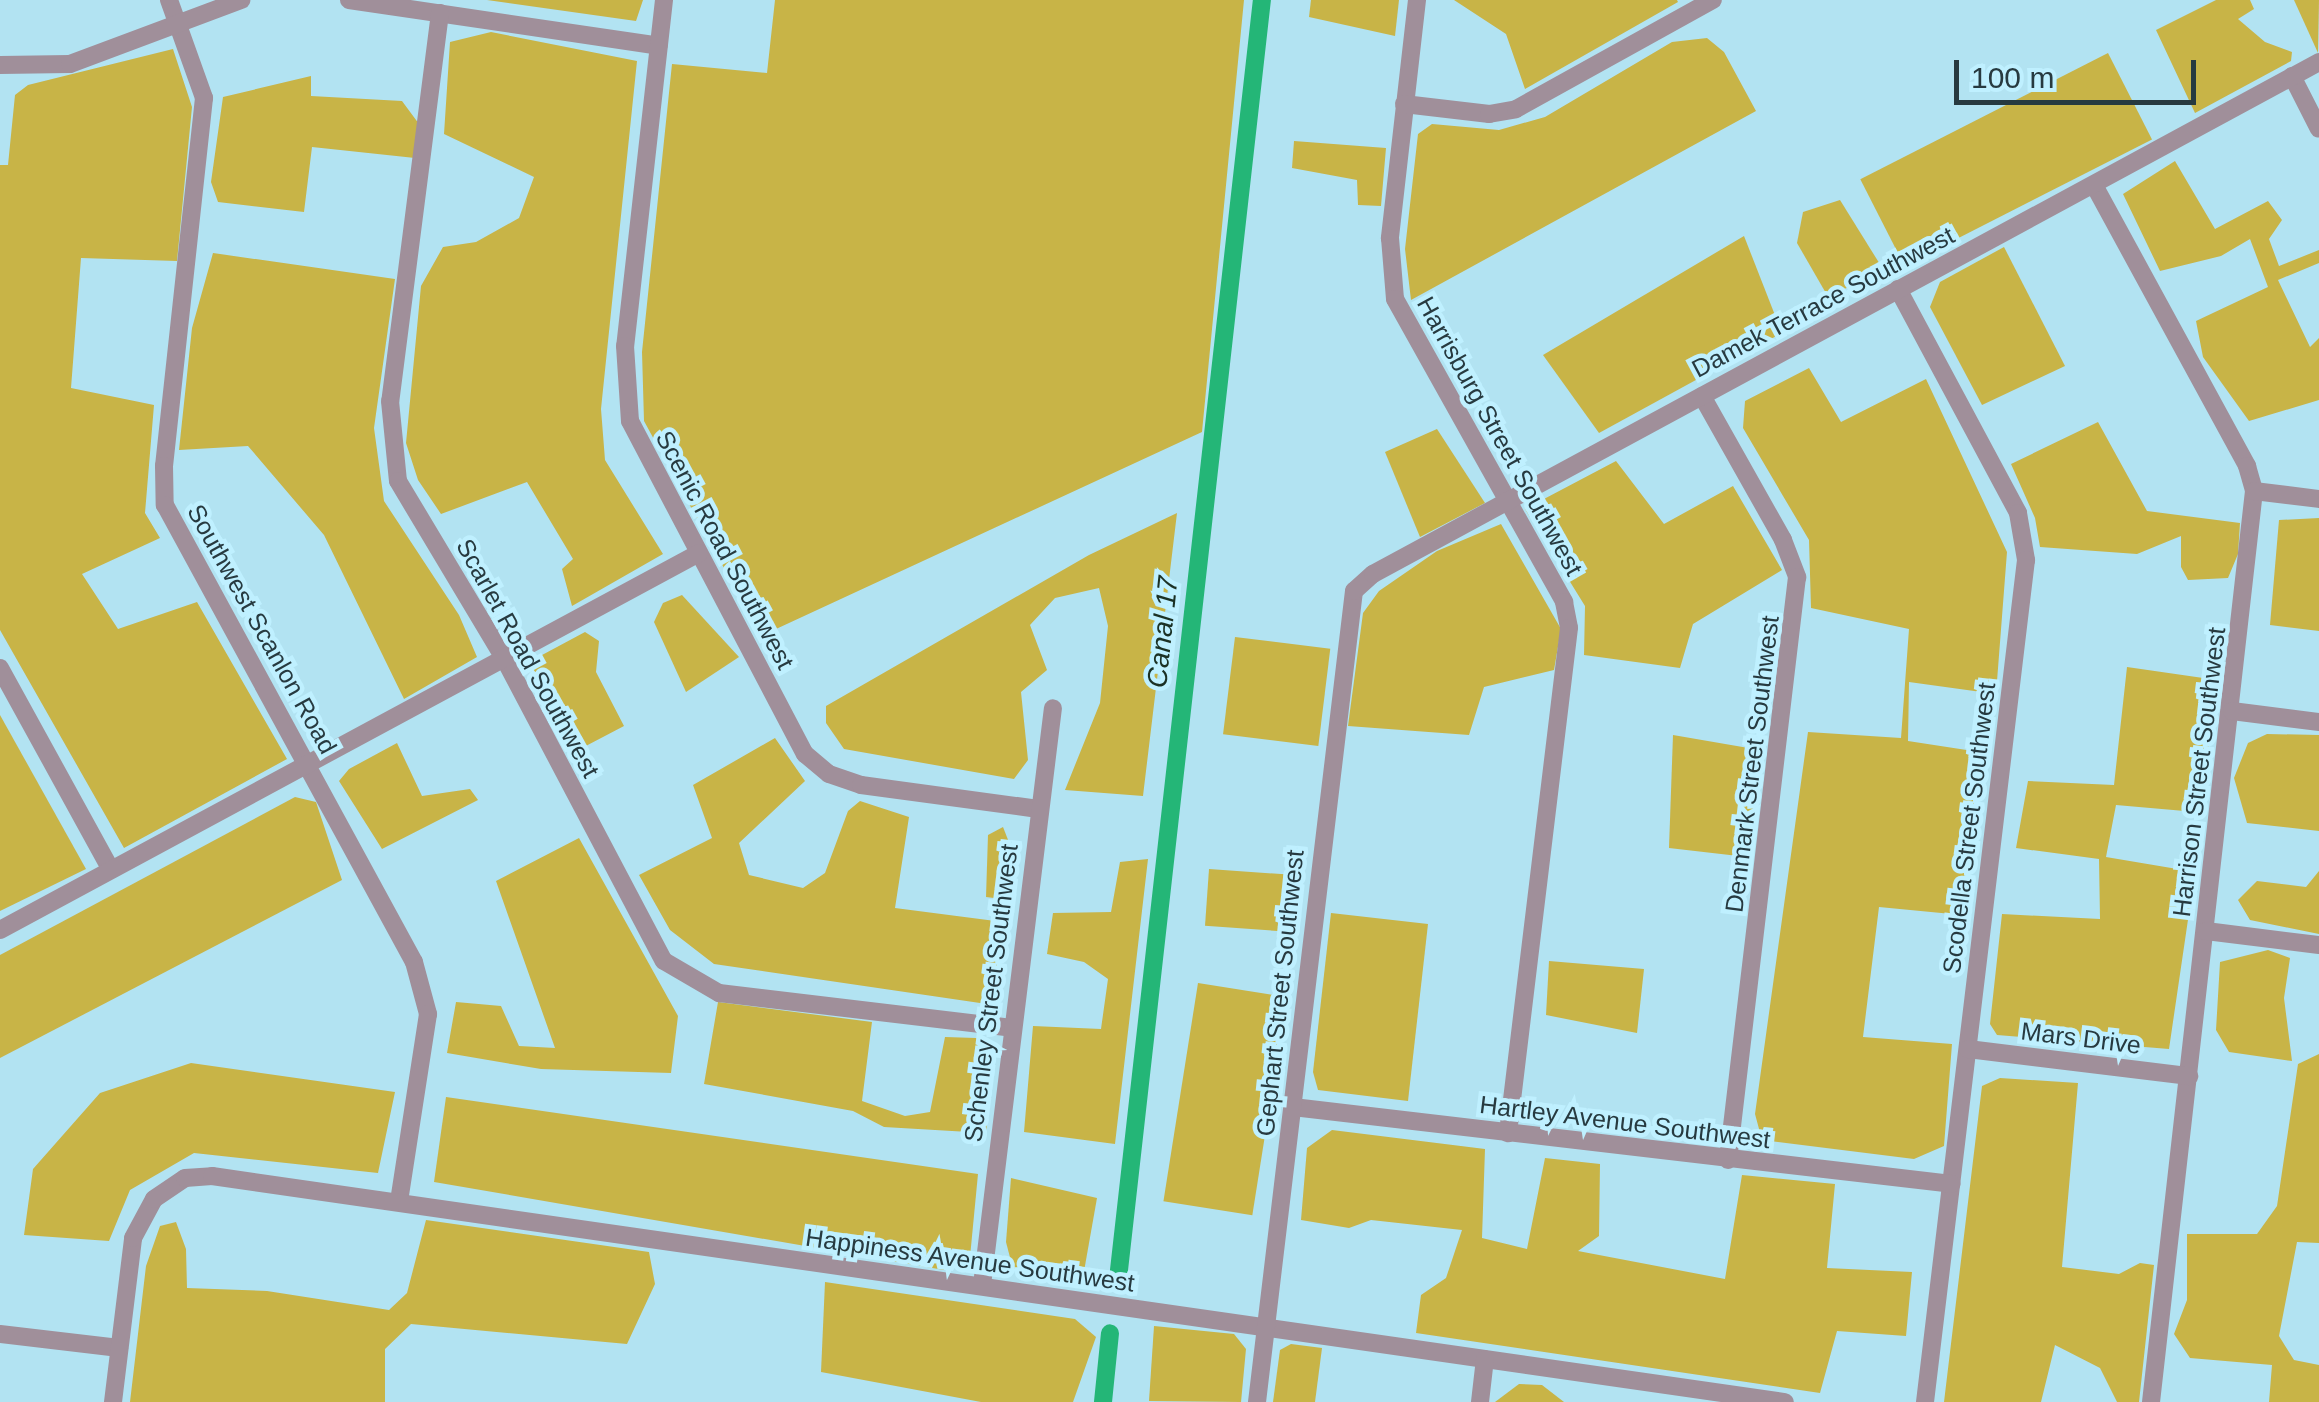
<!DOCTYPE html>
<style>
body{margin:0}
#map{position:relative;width:2319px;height:1402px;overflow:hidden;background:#b2e3f2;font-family:Arial,sans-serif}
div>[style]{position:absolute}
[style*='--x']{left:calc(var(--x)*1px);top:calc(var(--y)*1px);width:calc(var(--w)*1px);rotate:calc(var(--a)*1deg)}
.green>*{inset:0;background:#c8b447;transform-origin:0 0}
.canal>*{height:18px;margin:-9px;padding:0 9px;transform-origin:9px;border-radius:9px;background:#24b677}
.minor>*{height:18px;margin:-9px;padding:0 9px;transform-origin:9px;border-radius:9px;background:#a08f9a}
span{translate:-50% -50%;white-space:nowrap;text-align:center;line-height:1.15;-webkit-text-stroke:9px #bff0ff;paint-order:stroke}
.street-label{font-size:25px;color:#273a40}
.water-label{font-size:28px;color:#1b3125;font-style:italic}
.scale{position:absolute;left:1954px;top:60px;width:242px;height:45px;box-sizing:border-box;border:5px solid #273a40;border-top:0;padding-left:12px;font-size:30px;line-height:35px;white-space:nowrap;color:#273a40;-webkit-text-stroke:8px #bff0ff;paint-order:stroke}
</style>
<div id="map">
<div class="green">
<i style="clip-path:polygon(487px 0,643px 0,636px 21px)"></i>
<i style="clip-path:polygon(775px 0,1244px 0,1202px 432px,761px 636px,644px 421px,642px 352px,672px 64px,767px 73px)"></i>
<i style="clip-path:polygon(1311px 0,1399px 0,1395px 36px,1309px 17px)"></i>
<i style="clip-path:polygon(1454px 0,1677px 0,1678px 2px,1525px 89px,1506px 34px)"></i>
<i style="clip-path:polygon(2216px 0,2250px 0,2254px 9px,2238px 19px,2265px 42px,2292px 52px,2291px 61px,2195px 113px,2156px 30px)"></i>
<i style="clip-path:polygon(2294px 0,2319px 0,2318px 53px)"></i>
<i style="clip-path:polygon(491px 32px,637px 61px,601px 409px,605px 460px,663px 554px,572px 606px,562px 569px,573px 559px,527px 482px,441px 514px,418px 480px,406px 443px,421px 286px,443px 247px,476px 242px,519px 218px,534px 177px,444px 134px,450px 42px)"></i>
<i style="clip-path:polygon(1707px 38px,1724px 52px,1756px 111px,1411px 300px,1405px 249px,1418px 134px,1432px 124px,1499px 130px,1545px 117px,1672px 42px)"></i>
<i style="clip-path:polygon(173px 49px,192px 107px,177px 261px,81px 258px,71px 388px,154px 405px,145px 513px,160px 538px,82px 574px,118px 629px,197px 602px,287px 759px,124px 848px,0 630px,0 165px,8px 165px,15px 95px,28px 85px)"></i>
<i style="left:2108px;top:53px;width:97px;height:278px;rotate:63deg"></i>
<i style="clip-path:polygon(311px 76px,311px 96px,402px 101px,419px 124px,415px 158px,312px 147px,304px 212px,218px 202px,211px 182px,223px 97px)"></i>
<i style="clip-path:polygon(1294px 141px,1386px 148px,1381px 206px,1358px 205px,1357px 180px,1292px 168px)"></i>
<i style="clip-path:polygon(2175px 161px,2215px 229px,2268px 201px,2282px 220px,2269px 239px,2279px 266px,2319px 250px,2319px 263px,2278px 280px,2310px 347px,2319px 338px,2319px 400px,2249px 421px,2203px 357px,2196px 321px,2268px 287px,2250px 239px,2221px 256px,2160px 271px,2123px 194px)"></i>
<i style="clip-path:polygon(1840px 200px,1886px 274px,1827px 295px,1797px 243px,1803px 212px)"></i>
<i style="clip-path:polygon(1744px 236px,1782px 333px,1599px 433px,1543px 355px)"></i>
<i style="clip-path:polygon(2004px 247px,2065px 366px,1982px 405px,1930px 307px,1940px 282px)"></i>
<i style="clip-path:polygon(213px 253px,395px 279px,374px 428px,384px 501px,459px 615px,477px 657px,404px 699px,324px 535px,248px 446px,179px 450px,192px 328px)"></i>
<i style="clip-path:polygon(1809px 368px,1841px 422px,1926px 379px,2007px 552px,1996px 694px,1909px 682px,1908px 741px,1986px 753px,1962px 915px,1879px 907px,1863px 1037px,1952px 1044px,1944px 1146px,1914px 1159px,1762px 1140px,1755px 1114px,1808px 732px,1901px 738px,1909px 629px,1811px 608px,1809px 540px,1743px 428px,1745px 401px)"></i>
<i style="clip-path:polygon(2098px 422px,2147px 511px,2240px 523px,2238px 554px,2228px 578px,2188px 580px,2181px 567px,2181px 536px,2137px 554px,2040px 547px,2035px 518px,2011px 464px)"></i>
<i style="clip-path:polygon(1437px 429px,1485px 503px,1420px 537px,1385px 452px)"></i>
<i style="clip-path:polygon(1616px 461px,1664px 524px,1733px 486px,1782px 570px,1693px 624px,1680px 668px,1584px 655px,1585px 606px,1525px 509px)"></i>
<i style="clip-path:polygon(1177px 513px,1143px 796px,1065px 790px,1100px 703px,1108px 626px,1099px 588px,1055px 598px,1030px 625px,1047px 670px,1021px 692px,1028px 760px,1014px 779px,844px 749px,826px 723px,826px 706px,1089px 555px)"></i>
<i style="clip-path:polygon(2319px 518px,2319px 631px,2270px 625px,2279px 520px)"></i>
<i style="clip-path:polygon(1501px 524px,1561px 629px,1554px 670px,1484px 687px,1469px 735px,1348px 726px,1363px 613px,1379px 591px,1437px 551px)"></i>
<i style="clip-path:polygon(682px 595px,739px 657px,686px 692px,654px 622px,663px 603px)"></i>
<i style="clip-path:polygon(585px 632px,599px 641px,596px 672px,624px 726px,582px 748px,568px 740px,529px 662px)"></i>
<i style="left:1235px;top:637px;width:96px;height:98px;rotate:7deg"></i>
<i style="clip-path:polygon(2127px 667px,2217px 680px,2202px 803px,2196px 812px,2116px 805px,2106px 857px,2195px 872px,2169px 1049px,1997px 1035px,1990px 1024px,2002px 914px,2100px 919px,2099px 859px,2016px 848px,2028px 781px,2114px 785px)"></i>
<i style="clip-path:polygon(0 715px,86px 869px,0 911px)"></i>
<i style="clip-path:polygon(2267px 734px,2319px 735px,2319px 831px,2247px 823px,2234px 778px,2248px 743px)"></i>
<i style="clip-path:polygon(1673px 735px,1760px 750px,1747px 857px,1669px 848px)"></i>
<i style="clip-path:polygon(775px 738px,805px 781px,739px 843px,749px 875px,803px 888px,825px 873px,848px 811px,860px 801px,909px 817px,895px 908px,1003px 922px,996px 993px,980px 1003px,714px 964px,670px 930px,639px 875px,712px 838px,693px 785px)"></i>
<i style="clip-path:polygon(397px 743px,422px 796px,470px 789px,478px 800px,382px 849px,339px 781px,349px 769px)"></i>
<i style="clip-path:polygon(295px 797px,316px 802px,342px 880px,0 1058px,0 955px)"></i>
<i style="clip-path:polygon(1003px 827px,1012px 850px,1010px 900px,986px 897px,988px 835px)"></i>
<i style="clip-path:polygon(579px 838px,678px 1016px,671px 1073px,541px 1069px,447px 1053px,456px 1002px,501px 1006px,519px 1046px,555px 1048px,496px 881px)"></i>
<i style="clip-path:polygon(1148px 859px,1115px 1144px,1024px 1132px,1033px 1026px,1101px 1029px,1108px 979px,1084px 962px,1047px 954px,1053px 913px,1111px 912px,1120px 862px)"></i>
<i style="left:1209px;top:869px;width:91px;height:57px;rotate:4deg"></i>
<i style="clip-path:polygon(2319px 871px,2319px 934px,2250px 920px,2238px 900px,2257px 881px,2306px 887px)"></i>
<i style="clip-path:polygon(1331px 913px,1428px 924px,1408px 1101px,1318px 1090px,1313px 1072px)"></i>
<i style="clip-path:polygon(2268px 950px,2290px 958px,2284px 998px,2292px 1061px,2229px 1052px,2216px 1030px,2220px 962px)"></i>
<i style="clip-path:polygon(1549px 961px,1644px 969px,1637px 1033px,1546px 1015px)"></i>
<i style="left:1198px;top:983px;width:90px;height:221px;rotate:9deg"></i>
<i style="clip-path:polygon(718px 1002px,872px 1022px,862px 1101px,905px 1116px,930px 1112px,945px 1037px,976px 1038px,994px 1049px,986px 1133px,884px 1127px,853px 1111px,704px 1084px)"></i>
<i style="clip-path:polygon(2319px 1054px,2319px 1243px,2297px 1242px,2279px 1336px,2294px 1360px,2319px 1365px,2319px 1402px,2269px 1402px,2272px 1365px,2190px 1358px,2174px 1334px,2187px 1300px,2187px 1234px,2257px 1234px,2277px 1206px,2298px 1064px)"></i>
<i style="clip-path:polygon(191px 1063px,395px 1092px,378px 1173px,194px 1153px,130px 1190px,109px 1241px,24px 1235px,33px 1169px,100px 1093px)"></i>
<i style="clip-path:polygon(2000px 1078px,2078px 1083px,2062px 1267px,2119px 1274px,2140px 1263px,2154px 1265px,2139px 1402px,2117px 1402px,2100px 1368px,2055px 1345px,2041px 1402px,1944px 1402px,1982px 1086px)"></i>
<i style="clip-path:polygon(446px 1097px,978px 1174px,970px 1257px,944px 1270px,434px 1182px)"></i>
<i style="clip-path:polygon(1332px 1130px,1485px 1149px,1482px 1238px,1527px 1249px,1545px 1158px,1600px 1164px,1599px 1236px,1578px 1251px,1725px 1279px,1742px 1175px,1835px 1184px,1827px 1268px,1912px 1272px,1906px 1336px,1837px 1331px,1820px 1393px,1416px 1333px,1421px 1295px,1446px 1278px,1462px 1230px,1371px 1220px,1349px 1228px,1301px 1220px,1307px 1148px)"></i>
<i style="clip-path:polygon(1011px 1178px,1097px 1198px,1083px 1277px,1013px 1269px,1006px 1242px)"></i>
<i style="clip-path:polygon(426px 1220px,649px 1252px,655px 1284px,627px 1344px,411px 1324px,385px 1349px,385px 1402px,130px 1402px,146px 1266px,160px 1226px,176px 1222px,186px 1249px,187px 1288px,267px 1291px,389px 1310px,407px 1293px)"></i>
<i style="clip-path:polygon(825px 1282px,1075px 1319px,1096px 1337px,1073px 1402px,981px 1402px,821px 1372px)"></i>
<i style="clip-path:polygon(1154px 1326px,1234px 1334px,1246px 1349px,1241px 1402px,1149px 1401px)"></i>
<i style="clip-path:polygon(1291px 1344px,1322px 1348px,1315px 1402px,1273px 1402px,1280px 1350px)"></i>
<i style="clip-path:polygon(1519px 1384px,1542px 1385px,1564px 1402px,1495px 1402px)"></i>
</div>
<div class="canal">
<i style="--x:1119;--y:1270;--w:1278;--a:-83.58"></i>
<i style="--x:1103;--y:1402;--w:69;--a:-84.2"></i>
</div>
<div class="minor">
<i style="--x:169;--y:0;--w:104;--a:70.3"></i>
<i style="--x:204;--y:98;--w:370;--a:96.2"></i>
<i style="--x:164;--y:466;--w:39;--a:89"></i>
<i style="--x:165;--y:505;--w:520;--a:61.42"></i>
<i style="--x:414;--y:962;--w:54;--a:74.9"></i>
<i style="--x:428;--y:1014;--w:190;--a:98.8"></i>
<i style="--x:349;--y:0;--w:313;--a:8.4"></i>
<i style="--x:664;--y:0;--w:348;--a:96.4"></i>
<i style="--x:625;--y:346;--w:75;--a:86.2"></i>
<i style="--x:630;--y:421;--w:376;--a:62.3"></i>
<i style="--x:805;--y:754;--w:31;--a:40"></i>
<i style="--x:829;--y:774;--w:34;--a:19"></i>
<i style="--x:861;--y:785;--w:179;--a:7.7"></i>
<i style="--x:1417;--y:0;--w:240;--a:96.5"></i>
<i style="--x:1390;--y:238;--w:61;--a:85.3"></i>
<i style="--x:1395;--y:299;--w:347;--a:60.8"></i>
<i style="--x:1564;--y:602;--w:26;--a:79"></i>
<i style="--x:1569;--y:628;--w:509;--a:96.89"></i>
<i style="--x:440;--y:13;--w:391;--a:97.3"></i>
<i style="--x:390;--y:401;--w:80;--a:84.3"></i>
<i style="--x:398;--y:481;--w:209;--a:59.1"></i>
<i style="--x:505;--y:660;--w:340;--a:62.2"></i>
<i style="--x:664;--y:961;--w:64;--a:30.2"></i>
<i style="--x:719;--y:993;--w:295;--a:6.8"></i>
<i style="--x:0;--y:65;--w:70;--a:-0.8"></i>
<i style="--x:70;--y:64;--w:183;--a:-20.5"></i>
<i style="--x:2292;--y:76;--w:59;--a:63"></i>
<i style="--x:1404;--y:104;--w:86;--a:6.7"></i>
<i style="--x:1489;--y:114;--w:27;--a:-10"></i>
<i style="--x:1516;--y:109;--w:225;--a:-29"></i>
<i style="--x:2094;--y:185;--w:320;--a:61.4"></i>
<i style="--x:2247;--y:466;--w:26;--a:74"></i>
<i style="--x:2254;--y:491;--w:917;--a:96.45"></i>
<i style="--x:1898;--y:289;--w:254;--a:61.8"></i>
<i style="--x:2018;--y:513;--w:48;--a:80.3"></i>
<i style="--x:2026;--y:560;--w:848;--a:96.84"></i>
<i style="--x:1702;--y:396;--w:165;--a:60.6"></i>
<i style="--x:1783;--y:540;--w:40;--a:69"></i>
<i style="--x:1797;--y:577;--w:587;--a:96.75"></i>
<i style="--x:2254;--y:491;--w:65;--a:7"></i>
<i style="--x:0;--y:668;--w:230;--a:61.2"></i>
<i style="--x:2232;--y:711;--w:88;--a:7.2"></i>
<i style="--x:0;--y:930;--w:794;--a:-28.34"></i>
<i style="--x:2206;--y:931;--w:114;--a:7.1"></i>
<i style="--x:1968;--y:1049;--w:223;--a:7"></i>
<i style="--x:1293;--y:1107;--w:663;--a:6.66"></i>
<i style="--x:982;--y:1285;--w:581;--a:-82.99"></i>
<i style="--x:0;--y:1334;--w:120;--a:6.7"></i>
<i style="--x:113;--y:1402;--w:165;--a:-83"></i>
<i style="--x:133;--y:1238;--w:44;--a:-61.7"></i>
<i style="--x:154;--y:1199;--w:37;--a:-34"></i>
<i style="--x:185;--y:1178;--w:27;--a:-4"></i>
<i style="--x:212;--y:1176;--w:1589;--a:8.18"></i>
<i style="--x:1257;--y:1402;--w:817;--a:-83.18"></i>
<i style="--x:1354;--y:591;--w:25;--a:-42"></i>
<i style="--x:1373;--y:574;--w:1076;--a:-28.42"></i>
<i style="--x:1480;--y:1402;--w:43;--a:-83.4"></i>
</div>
<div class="street-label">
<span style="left:1823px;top:302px;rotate:-28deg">Damek Terrace Southwest</span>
<span style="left:1500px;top:436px;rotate:61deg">Harrisburg Street Southwest</span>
<span style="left:725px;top:550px;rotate:62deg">Scenic Road Southwest</span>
<span style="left:262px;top:629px;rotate:61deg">Southwest Scanlon Road</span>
<span style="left:528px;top:658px;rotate:61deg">Scarlet Road Southwest</span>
<span style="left:1752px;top:764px;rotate:-83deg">Denmark Street Southwest</span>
<span style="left:2199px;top:772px;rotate:-83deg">Harrison Street Southwest</span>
<span style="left:1969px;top:828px;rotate:-83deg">Scodella Street Southwest</span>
<span style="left:991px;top:993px;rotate:-83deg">Schenley Street Southwest</span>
<span style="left:1280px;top:993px;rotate:-84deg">Gephart Street Southwest</span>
<span style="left:2081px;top:1038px;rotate:7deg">Mars Drive</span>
<span style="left:1625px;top:1122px;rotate:7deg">Hartley Avenue Southwest</span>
<span style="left:970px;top:1260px;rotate:8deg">Happiness Avenue Southwest</span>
</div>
<div class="water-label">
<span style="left:1163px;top:632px;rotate:-84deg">Canal 17</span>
</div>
<div class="scale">100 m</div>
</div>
